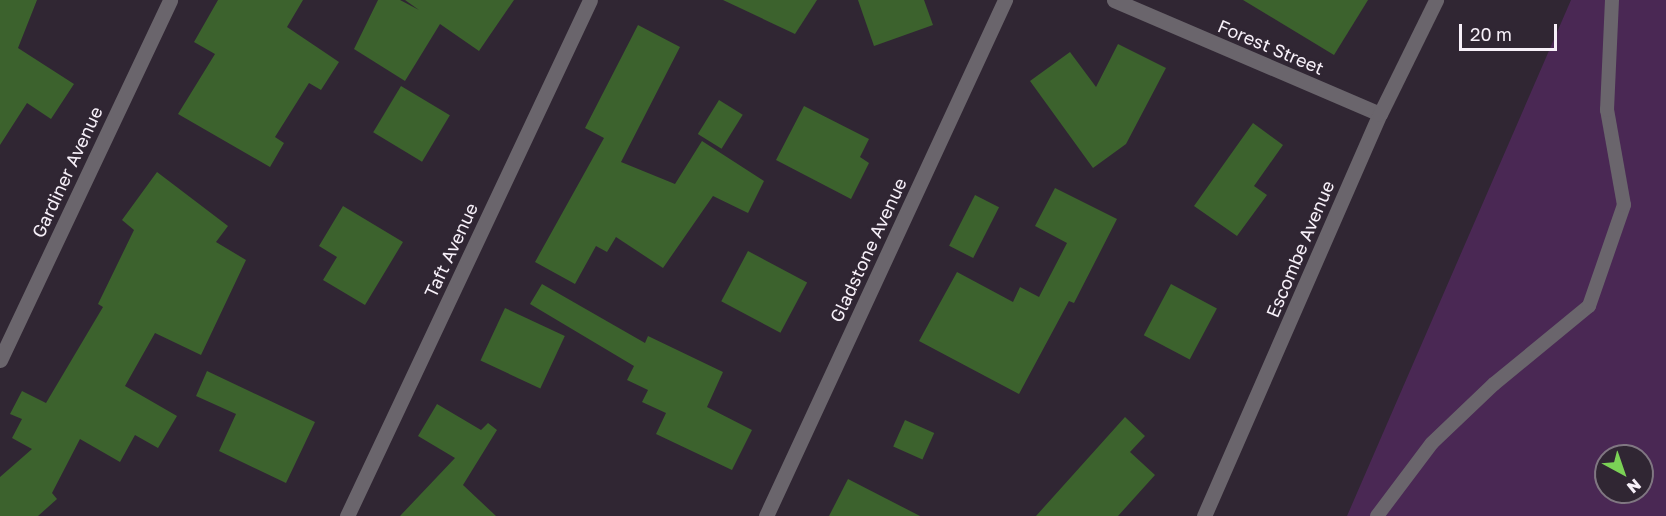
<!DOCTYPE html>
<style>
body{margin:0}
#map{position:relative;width:1666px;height:516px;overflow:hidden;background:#302633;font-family:"Golos Text",sans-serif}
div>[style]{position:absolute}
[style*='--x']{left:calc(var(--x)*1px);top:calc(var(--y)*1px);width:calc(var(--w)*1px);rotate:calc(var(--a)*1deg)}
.green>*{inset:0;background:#4a2854}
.building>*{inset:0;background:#3c622d;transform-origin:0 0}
.lane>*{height:14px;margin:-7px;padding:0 7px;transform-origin:7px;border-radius:7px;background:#6a656c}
.street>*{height:15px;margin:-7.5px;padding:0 7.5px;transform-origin:7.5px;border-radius:7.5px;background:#6a656c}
span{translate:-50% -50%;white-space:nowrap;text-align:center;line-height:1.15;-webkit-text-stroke:4.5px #302633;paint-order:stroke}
.street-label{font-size:18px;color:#f7f0f9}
.north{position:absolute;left:1594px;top:444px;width:60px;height:60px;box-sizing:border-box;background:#302633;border:2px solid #807782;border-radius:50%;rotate:140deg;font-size:16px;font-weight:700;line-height:24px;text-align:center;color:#f7f0f9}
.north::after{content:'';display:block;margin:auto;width:21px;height:27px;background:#7bd156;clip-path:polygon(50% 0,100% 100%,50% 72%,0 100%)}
.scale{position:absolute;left:1459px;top:24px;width:98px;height:27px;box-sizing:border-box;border:3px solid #f7f0f9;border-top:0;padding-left:8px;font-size:18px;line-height:21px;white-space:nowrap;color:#f7f0f9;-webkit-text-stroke:4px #302633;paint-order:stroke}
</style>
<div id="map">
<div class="green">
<i style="clip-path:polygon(evenodd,1571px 0,1666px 0,1666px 516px,1347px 516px,1571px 0,1606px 456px,1642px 456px,1642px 492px,1606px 492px,1606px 456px)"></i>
</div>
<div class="building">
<i style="clip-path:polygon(0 0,37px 0,18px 48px,74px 84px,51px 119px,27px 103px,0 145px)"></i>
<i style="clip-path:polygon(218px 0,303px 0,287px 27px,339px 62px,321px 90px,309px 83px,275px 137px,284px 143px,270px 167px,178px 114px,215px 54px,194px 42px)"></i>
<i style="clip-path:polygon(378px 0,400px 0,419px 10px,405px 0,514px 0,479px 51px,440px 24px,405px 81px,354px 49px)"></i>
<i style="clip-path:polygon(723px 0,817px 0,795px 34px)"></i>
<i style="clip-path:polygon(858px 0,924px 0,933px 25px,874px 46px)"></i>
<i style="clip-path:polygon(1243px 0,1368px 0,1334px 55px)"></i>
<i style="clip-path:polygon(638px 25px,680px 47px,621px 162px,675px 184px,702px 141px,764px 181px,748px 213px,713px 196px,663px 268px,616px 237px,607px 252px,596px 246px,575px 284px,535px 262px,604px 138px,585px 128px)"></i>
<i style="clip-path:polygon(1118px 44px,1166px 68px,1126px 144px,1093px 168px,1030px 81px,1070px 52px,1096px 87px)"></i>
<i style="left:401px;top:86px;width:57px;height:54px;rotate:31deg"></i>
<i style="left:719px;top:100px;width:28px;height:40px;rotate:32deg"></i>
<i style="clip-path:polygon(804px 106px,869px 139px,860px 157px,869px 163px,851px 199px,776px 160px)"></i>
<i style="clip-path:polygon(1253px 123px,1283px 145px,1254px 186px,1267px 195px,1237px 236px,1194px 206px)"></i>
<i style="clip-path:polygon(157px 172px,228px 226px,216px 242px,246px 260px,201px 355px,155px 333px,125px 386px,177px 416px,158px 448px,135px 435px,120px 462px,80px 439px,52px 493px,57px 499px,38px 516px,0 516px,0 477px,32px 449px,12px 438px,22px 419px,10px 414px,22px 391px,46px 403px,103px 307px,98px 304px,134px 230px,122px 220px)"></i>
<i style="clip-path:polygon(1055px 188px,1117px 219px,1074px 303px,1069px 301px,1019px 394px,919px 341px,957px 272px,1013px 302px,1020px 287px,1039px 297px,1067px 243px,1035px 226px)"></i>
<i style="left:975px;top:195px;width:27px;height:57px;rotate:27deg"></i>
<i style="clip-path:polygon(343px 206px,403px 242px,365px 305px,323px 280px,337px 257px,319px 246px)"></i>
<i style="left:748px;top:251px;width:67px;height:57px;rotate:28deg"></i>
<i style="clip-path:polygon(542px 284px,645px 343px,648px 336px,723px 372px,707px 407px,752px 430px,732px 470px,656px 434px,666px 413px,642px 402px,648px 390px,627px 380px,634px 366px,530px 304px)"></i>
<i style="left:1171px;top:284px;width:52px;height:58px;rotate:28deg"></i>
<i style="left:505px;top:308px;width:66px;height:58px;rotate:25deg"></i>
<i style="clip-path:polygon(207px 371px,315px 422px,286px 483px,219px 451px,236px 414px,196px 396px)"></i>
<i style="clip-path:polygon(437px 404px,481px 430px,488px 423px,497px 430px,463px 485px,496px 516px,400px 516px,455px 458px,418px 436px)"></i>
<i style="clip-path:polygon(1125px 417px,1145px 436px,1130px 452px,1155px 475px,1118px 516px,1036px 516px)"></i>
<i style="left:905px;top:420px;width:32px;height:29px;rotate:24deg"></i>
<i style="clip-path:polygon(848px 479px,920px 516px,829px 516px)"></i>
</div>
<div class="lane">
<i style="--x:1377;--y:516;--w:91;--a:-53"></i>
<i style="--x:1432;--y:443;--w:86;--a:-43.6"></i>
<i style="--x:1494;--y:384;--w:123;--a:-39.4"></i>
<i style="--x:1589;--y:306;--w:107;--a:-70.9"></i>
<i style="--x:1624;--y:205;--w:97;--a:-100.1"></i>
<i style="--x:1607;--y:110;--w:110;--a:-87.4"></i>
</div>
<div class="street">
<i style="--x:1114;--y:0;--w:289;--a:23.2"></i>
<i style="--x:0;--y:360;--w:398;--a:-64.7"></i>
<i style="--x:347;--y:516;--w:570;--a:-64.78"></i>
<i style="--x:766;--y:516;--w:569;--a:-65.15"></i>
<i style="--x:1204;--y:516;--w:439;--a:-66.4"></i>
<i style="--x:1380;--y:114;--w:127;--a:-63.8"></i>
</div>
<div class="street-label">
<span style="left:1271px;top:47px;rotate:23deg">Forest Street</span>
<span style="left:67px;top:172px;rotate:-65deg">Gardiner Avenue</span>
<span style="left:1300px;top:249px;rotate:-67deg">Escombe Avenue</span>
<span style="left:451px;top:250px;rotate:-65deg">Taft Avenue</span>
<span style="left:868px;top:250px;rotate:-65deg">Gladstone Avenue</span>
</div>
<div class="north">N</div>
<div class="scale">20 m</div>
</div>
